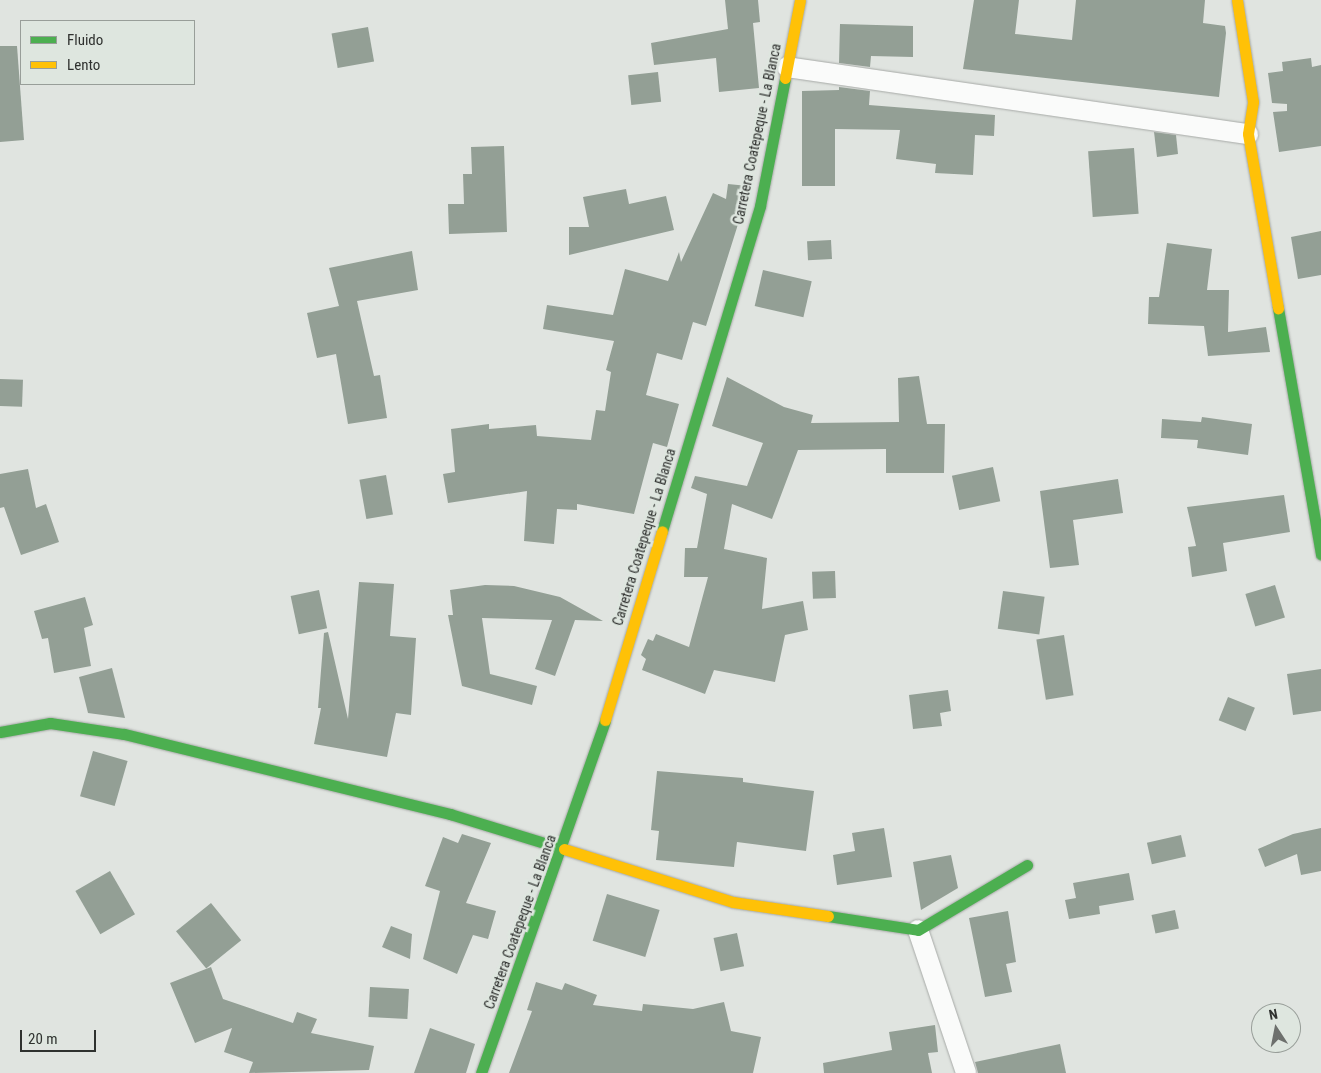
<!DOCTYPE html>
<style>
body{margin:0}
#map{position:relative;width:1321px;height:1073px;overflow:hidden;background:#e0e4e0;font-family:"Roboto Condensed",sans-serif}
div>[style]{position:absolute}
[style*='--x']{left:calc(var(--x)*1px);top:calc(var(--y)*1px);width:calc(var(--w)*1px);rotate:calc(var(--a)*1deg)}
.building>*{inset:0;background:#939f95;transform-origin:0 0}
.roads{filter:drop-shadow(0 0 1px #a7aaa7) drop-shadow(0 0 1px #a7aaa7)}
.street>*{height:20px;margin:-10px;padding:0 10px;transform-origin:10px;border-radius:10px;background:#fafbfa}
.fast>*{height:11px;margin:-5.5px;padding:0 5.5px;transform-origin:5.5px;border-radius:5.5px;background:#4caf50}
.slow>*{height:11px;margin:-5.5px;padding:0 5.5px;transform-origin:5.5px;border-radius:5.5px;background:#ffc107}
span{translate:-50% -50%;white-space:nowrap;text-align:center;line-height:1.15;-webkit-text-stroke:5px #dee6df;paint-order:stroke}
.street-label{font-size:14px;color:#2f312f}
.legend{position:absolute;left:20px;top:20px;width:175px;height:65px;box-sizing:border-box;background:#dee6df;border:1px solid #989e99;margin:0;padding:6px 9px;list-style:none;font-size:15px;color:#2f312f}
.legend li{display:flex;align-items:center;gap:10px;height:25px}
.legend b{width:25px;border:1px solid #989e99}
.north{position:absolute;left:1251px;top:1003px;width:50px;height:50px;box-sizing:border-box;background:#dee6df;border:1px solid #989e99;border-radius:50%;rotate:349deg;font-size:14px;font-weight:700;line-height:20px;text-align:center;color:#2f312f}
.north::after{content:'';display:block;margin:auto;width:18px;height:22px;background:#6d706d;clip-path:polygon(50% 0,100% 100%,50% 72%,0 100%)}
.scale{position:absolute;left:20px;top:1030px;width:76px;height:22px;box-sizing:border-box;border:2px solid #2f312f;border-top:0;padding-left:6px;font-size:15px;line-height:18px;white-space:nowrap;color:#2f312f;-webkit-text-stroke:4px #dee6df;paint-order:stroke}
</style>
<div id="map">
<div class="building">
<i style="clip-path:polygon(725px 0,758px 0,760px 22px,753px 23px,759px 88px,719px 92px,716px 58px,654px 65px,651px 43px,728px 29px)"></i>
<i style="clip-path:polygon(974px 0,1019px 0,1015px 34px,1072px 40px,1076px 0,1205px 0,1203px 23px,1225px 26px,1226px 33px,1219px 97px,963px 69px)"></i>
<i style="clip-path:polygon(840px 24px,913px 26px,913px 57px,871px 56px,870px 67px,839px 63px)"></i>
<i style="left:368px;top:27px;width:35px;height:37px;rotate:80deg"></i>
<i style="clip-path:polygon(0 46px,17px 46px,24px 140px,0 142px)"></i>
<i style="clip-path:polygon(1311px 58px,1312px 67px,1321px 65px,1321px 146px,1279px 152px,1273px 112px,1287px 111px,1287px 104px,1272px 103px,1268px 73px,1283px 71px,1282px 62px)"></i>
<i style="left:658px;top:72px;width:30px;height:30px;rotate:84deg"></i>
<i style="clip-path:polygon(839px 87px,870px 91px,869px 105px,995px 115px,994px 136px,975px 135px,973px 175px,935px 173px,936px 164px,896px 159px,900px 130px,835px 129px,835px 186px,802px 186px,802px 91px,839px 90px)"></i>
<i style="clip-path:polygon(1154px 132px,1176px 135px,1178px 154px,1157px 157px)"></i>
<i style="clip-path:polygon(504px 146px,507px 232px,449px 234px,448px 204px,464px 204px,463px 174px,472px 174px,471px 147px)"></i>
<i style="left:1134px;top:148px;width:66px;height:46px;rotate:86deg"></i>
<i style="clip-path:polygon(728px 184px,748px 186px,745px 202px,706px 326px,693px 322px,682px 360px,657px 353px,646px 395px,679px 404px,667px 447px,653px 443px,634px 514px,577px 504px,577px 510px,557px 509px,554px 544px,524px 541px,527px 491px,448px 503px,443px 474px,455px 472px,451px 429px,489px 424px,489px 429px,536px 425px,537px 436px,591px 440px,596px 410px,605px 411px,611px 372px,606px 370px,614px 341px,543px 329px,547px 305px,613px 315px,625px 269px,668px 281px,679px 252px,681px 262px,713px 193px,726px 199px)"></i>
<i style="clip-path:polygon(626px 189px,629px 204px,666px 196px,674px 230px,569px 255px,569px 227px,589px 227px,583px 197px)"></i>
<i style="clip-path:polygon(1321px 231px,1321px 275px,1298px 279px,1291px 237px)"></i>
<i style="left:831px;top:240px;width:19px;height:24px;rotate:87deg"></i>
<i style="clip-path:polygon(1167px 243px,1212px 249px,1207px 290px,1229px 290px,1228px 332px,1266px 327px,1270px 352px,1208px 356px,1204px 326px,1148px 324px,1149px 297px,1159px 297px)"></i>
<i style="clip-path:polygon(412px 251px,418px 290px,357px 301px,374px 376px,380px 375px,387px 418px,348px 424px,336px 354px,317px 358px,307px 313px,339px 306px,329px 268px)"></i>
<i style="left:763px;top:270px;width:50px;height:37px;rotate:13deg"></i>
<i style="clip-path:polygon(919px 376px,927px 424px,945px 424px,944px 473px,886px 473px,886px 449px,798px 450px,772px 519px,732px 504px,724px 549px,767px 558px,762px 609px,803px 601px,808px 630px,785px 635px,775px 682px,714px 670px,705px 694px,642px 670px,646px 659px,641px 655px,648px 639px,653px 641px,656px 634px,689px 647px,708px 577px,684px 577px,685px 548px,697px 548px,707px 494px,691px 488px,695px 476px,747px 486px,763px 443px,712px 426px,727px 377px,784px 407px,813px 415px,811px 423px,899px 422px,898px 378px)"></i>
<i style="left:0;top:379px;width:23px;height:27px;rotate:2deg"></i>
<i style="clip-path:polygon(1202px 417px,1252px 424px,1248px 455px,1197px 448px,1198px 440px,1161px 438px,1162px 419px,1201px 422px)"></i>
<i style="left:993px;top:467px;width:35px;height:42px;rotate:78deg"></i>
<i style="clip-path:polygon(28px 469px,36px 508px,46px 504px,59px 542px,21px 555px,4px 507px,0 508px,0 474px)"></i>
<i style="left:386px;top:475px;width:40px;height:27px;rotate:80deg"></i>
<i style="clip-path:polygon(1118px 479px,1123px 513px,1073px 520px,1079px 565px,1050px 568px,1040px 491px)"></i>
<i style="clip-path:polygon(1284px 495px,1290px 532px,1223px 543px,1227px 571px,1192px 577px,1188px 547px,1196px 546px,1187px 507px)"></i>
<i style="left:835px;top:571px;width:27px;height:23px;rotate:88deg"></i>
<i style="clip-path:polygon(359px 582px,394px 584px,390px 636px,416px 638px,411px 715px,396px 713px,387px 757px,314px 744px,321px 708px,318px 708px,324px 633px,328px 632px,348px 719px)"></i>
<i style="clip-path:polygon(485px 585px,514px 586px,560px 597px,603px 621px,575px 620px,555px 676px,535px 669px,552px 620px,482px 618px,490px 674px,537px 686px,532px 705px,462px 686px,448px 615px,453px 615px,450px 590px)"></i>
<i style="left:1275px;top:585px;width:34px;height:31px;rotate:73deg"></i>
<i style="left:319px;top:590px;width:39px;height:29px;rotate:78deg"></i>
<i style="left:1003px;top:591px;width:42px;height:38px;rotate:8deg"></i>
<i style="clip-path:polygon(85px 597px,93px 625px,84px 628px,91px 666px,54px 673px,48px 638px,42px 639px,34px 611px)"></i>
<i style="left:1064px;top:635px;width:61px;height:28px;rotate:81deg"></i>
<i style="clip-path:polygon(112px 668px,125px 718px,88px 713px,79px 677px)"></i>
<i style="clip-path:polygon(1321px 669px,1321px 711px,1293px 715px,1287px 674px)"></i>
<i style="clip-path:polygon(948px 690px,951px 711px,940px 713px,942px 726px,913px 729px,909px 695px)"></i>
<i style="left:1228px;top:697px;width:29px;height:25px;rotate:22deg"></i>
<i style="left:93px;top:751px;width:36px;height:47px;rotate:16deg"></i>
<i style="clip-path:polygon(657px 771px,743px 778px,743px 782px,814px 791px,806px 851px,737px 842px,734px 867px,656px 860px,659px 831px,651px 830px)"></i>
<i style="clip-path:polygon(884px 828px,892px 877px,837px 885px,833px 855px,855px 851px,852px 833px)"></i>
<i style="clip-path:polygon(1321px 828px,1321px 871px,1301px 875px,1297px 854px,1265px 867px,1258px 849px,1293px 834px)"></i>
<i style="clip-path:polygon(462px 834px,491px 843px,466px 903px,496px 911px,488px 939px,473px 935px,457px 974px,423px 959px,440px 891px,425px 886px,443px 837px,458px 843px)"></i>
<i style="left:1181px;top:835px;width:22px;height:35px;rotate:77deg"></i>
<i style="clip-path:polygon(951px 855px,958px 888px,921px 910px,913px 862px)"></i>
<i style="left:110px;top:871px;width:50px;height:40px;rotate:60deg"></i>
<i style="clip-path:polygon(1129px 873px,1134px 900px,1099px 906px,1100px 914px,1069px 919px,1065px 900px,1076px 898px,1073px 883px)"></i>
<i style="left:607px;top:894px;width:55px;height:49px;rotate:17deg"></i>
<i style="left:211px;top:903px;width:48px;height:45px;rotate:51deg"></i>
<i style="left:1175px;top:910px;width:19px;height:24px;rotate:78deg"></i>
<i style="clip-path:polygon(1008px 911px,1016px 962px,1006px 964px,1012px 992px,985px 997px,969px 918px)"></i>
<i style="clip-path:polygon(391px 926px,412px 934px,410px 959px,382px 947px)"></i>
<i style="left:737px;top:933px;width:34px;height:24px;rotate:78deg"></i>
<i style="clip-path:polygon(211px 967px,223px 999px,293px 1023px,297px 1012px,317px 1019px,311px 1033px,374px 1046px,369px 1070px,249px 1073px,253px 1062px,224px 1052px,232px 1028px,195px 1043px,170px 983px)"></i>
<i style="clip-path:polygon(536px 982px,562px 990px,565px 983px,597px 995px,593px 1005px,642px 1011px,643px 1004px,693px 1009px,724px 1002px,731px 1031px,761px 1037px,753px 1073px,509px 1073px,532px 1011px,527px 1010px)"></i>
<i style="left:370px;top:987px;width:39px;height:30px;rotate:3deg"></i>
<i style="clip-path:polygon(935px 1025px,938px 1052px,928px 1053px,932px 1073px,824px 1073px,823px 1063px,892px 1050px,889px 1032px)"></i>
<i style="clip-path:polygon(430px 1028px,475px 1044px,466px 1073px,414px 1073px)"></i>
<i style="clip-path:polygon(1060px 1044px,1066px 1073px,978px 1073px,975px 1062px)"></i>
</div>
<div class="roads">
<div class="street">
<i style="--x:787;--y:67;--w:466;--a:8.3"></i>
<i style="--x:918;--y:930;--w:151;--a:71.4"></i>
</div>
<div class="fast">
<i style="--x:1278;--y:308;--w:250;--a:80.1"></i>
<i style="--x:662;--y:531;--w:339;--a:-73.2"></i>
<i style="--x:760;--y:206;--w:130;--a:-78.9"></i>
<i style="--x:0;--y:732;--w:51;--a:-10.2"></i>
<i style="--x:50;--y:723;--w:75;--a:8.5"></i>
<i style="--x:124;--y:734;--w:336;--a:13.8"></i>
<i style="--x:450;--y:814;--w:119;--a:17.1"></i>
<i style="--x:828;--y:916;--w:91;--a:8.8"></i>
<i style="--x:918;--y:930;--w:127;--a:-30.8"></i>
<i style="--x:481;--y:1073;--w:374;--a:-70.6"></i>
</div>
<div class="slow">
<i style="--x:1237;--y:0;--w:103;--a:81.1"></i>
<i style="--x:1253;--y:102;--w:32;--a:99"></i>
<i style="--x:1248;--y:134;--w:177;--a:80.2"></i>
<i style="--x:785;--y:78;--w:79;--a:-79.1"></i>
<i style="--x:605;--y:720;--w:197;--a:-73.2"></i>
<i style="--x:564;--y:849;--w:177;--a:17.4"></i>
<i style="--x:733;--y:902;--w:96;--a:8.4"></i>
</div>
</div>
<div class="street-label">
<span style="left:757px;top:134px;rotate:-78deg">Carretera Coatepeque - La Blanca</span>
<span style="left:644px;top:537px;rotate:-73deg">Carretera Coatepeque - La Blanca</span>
<span style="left:520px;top:922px;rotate:-70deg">Carretera Coatepeque - La Blanca</span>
</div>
<ul class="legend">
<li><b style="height:6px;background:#4caf50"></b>Fluido</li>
<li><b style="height:6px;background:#ffc107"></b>Lento</li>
</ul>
<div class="north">N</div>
<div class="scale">20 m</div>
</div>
